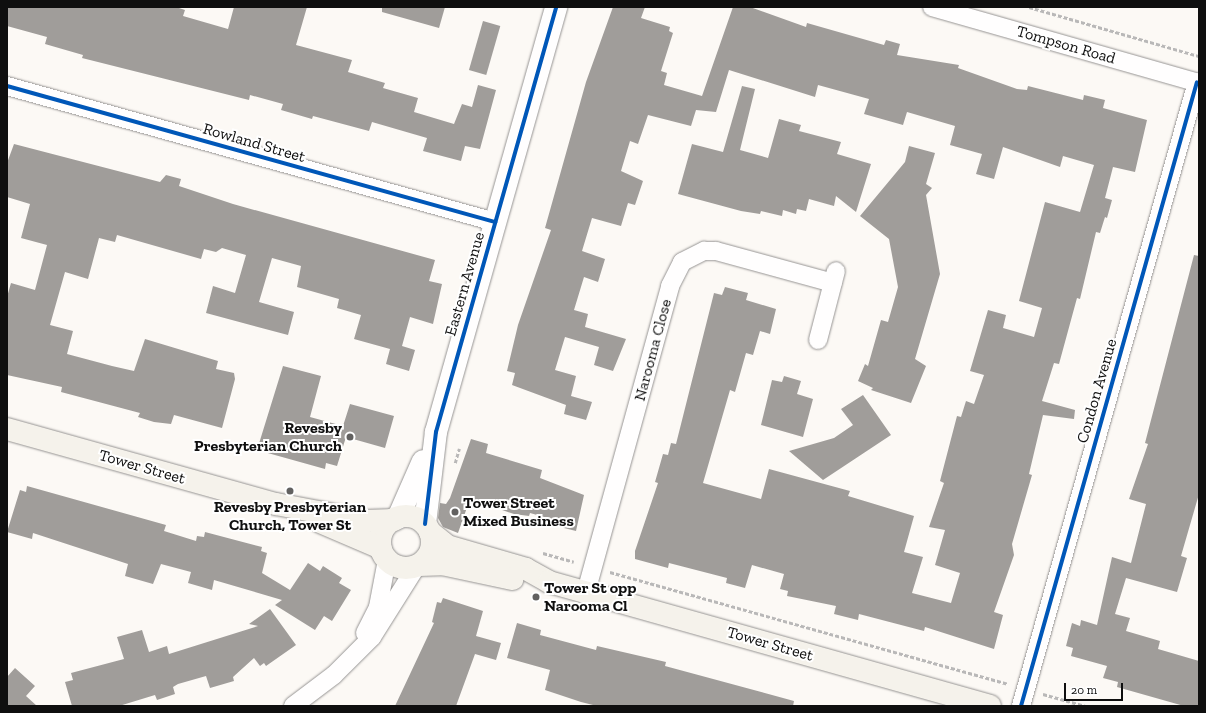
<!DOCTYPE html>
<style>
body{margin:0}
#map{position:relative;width:1206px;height:713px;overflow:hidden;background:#fcf9f5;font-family:"Zilla Slab",serif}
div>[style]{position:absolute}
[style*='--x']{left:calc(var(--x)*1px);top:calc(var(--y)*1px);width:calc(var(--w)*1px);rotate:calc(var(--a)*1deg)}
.building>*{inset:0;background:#a09d9a;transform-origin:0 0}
.path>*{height:2.5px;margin-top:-1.25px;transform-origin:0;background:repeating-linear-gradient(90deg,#b9b8b8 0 4px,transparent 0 6px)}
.roads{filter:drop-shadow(0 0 1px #969493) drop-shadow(0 0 1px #969493)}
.minor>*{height:18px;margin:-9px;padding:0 9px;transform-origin:9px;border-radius:9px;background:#fffefe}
.tertiary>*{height:22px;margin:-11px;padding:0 11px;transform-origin:11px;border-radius:11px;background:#fffefe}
.secondary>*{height:22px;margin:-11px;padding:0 11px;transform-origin:11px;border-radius:11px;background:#f5f2eb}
.secondary>.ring{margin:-11px;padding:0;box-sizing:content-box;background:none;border:22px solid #f5f2eb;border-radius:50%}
.cycleway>*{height:4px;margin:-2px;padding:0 2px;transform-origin:2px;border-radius:2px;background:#0057b8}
.dots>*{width:11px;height:11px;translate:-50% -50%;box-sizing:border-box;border:2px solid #fff;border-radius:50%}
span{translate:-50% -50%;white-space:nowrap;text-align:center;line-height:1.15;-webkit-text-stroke:4px #fff;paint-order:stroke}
.street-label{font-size:16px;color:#0f0f0f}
.poi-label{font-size:16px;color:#0f0f0f;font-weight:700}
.right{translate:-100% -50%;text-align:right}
.left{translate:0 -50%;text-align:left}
.frame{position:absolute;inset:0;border:8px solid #0f0f0f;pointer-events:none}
.scale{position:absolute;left:1064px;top:683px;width:59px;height:18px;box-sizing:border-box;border:2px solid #0f0f0f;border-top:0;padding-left:5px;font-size:12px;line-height:14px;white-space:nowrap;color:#0f0f0f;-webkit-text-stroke:3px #fff;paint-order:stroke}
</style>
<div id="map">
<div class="building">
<i style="clip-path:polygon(7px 7px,176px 7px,185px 10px,183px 16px,228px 29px,234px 7px,307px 7px,296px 45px,352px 60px,348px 72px,385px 83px,383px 88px,418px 98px,414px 112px,454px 124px,462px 104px,472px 107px,478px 85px,496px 90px,480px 149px,465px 146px,461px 161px,423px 151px,427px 138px,372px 122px,369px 131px,313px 116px,312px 119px,281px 110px,283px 104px,250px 95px,249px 100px,82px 58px,83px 55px,45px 44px,47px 37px,7px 26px)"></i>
<i style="clip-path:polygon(382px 7px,445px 7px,439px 28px,382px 12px)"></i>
<i style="clip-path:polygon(613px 7px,645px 7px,641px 18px,670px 27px,669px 31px,673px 33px,661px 71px,667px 73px,664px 85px,702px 96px,733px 7px,750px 7px,806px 27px,807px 23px,884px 45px,886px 40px,900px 44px,897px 55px,959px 65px,958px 68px,1017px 89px,1027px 90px,1028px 86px,1083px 100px,1084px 95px,1105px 100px,1103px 108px,1147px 120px,1135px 172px,1113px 167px,1105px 198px,1112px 200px,1107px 218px,1105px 217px,1100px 233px,1096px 232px,1080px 299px,1077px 298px,1059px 364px,1054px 363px,1042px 401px,1075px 410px,1074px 419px,1043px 415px,1029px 474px,1032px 475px,1012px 544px,1014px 555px,994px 612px,1003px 615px,994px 649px,925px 627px,924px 631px,859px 614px,858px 620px,834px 614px,836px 606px,787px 596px,788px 591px,780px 589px,784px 574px,752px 565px,745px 588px,726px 583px,727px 578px,669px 563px,668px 568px,635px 559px,635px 551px,658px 483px,655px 482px,663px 454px,668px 455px,671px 443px,676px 444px,714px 293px,722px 295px,725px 287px,748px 293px,746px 300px,776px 309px,770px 334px,760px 331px,753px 355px,746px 353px,735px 392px,730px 390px,703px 483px,761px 499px,769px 469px,850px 491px,848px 496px,914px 516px,904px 552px,923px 557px,912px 593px,951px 603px,960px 573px,935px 565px,945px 530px,929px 527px,944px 483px,940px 481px,957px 416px,961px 417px,966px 401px,974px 404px,984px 375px,970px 371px,988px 310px,1006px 315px,1003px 328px,1034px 337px,1042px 308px,1019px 301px,1045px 202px,1080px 212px,1094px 165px,1063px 156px,1060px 167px,1003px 147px,994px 179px,976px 174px,982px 154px,950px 145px,955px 126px,907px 112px,903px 125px,864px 114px,869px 99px,818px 85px,815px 97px,729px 70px,716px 112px,696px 110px,691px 126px,648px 115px,638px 144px,630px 141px,621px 171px,643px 181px,635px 205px,628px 203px,621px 226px,592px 218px,582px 251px,605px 259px,598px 282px,584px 277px,574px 310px,588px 314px,585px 327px,626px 339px,613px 371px,594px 365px,599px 347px,565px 337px,555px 370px,576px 376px,571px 396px,592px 402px,586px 420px,564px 414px,566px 405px,512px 385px,515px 373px,507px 371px,518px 325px,551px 230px,545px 228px,586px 82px)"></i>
<i style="left:483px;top:21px;width:18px;height:51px;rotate:16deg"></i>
<i style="clip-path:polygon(742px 86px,755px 89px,740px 150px,768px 158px,779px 119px,801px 125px,799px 131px,841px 142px,837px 154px,871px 164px,856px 212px,836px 196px,834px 206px,809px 199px,806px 211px,797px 209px,796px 214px,783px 210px,782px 216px,761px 211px,760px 214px,741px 211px,678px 194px,692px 144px,723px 152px)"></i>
<i style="clip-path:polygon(14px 144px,160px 182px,166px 175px,181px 179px,179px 186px,233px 204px,435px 260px,429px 281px,442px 284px,433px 324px,410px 317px,402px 346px,415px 350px,409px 371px,386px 364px,390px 349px,354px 339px,361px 315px,337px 308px,339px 299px,297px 287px,301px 266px,272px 258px,259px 302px,294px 312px,288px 335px,206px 313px,213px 286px,235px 293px,246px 255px,222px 248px,216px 252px,204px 249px,201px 259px,117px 235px,115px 242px,99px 238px,88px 279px,65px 272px,50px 325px,73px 331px,67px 354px,112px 366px,134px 371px,145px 339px,218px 361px,216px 369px,234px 373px,235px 379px,222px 428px,174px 415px,171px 424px,154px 422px,138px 417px,140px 413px,61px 392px,62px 387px,7px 375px,7px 297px,11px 283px,35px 290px,47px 245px,21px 238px,30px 204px,7px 197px,7px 163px)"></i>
<i style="clip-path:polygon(909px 146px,935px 153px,926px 184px,932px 188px,926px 195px,940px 274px,915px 359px,926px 366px,911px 403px,871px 390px,873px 388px,858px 381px,865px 364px,868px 366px,881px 320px,888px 322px,898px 287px,889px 239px,860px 216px,905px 162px)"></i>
<i style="clip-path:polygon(1194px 255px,1199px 256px,1199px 494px,1181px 556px,1187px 558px,1177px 592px,1126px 578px,1115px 614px,1130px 618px,1126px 631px,1160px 641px,1158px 649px,1199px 661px,1199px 706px,1184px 706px,1117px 687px,1118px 682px,1103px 678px,1107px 666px,1071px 656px,1073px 648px,1066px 646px,1072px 623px,1080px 626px,1081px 620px,1097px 625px,1112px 557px,1131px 563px,1146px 504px,1129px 499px,1148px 444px,1145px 443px)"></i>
<i style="clip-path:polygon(283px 366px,321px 376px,310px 417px,343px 426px,350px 404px,394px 416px,385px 448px,346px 437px,337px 466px,326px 463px,325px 469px,257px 450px)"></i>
<i style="clip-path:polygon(784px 376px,801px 381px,797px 394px,813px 399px,803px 437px,761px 425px,772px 380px,782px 382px)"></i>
<i style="clip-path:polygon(863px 395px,891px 435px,823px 480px,789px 451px,834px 438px,853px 425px,841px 409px)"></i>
<i style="clip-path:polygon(471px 439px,488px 444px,486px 453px,542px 470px,540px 478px,584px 495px,576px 531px,560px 527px,562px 522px,530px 513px,529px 516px,514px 514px,470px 499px,458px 533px,443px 527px,438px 518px,440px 503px,446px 504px,450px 498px)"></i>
<i style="clip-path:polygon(27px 486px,166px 525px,164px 531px,196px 541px,197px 536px,204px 537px,205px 532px,262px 547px,261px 551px,267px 553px,262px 573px,290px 590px,308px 563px,320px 571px,323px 566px,342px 578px,339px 583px,351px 590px,332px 621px,324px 616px,315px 630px,275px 605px,282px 600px,214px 580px,212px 590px,188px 583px,191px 572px,161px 564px,153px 584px,125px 576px,128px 564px,33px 533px,32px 539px,7px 532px,20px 490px,26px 492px)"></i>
<i style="clip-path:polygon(443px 598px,483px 611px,476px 636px,501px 643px,496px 660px,475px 654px,456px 706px,395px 706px,434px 623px,432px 622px,437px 602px,441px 603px)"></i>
<i style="clip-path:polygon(270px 609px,296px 645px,266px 666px,264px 663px,260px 666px,254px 658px,233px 677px,234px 681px,210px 688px,206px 676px,178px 684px,173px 687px,175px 694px,157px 700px,155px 695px,119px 706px,72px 706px,65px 682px,73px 680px,71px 673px,124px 659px,117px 637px,142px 630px,149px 652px,167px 646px,169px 654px,258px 626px,249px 624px)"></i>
<i style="clip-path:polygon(517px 623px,541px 630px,540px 635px,596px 650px,597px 646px,666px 662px,665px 666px,794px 701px,793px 706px,597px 706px,581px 702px,545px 690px,550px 670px,507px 658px)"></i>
<i style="clip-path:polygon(15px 668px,35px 686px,26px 696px,37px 706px,7px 706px,7px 677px)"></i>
</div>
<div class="path">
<i style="--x:1029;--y:7;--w:177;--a:16.1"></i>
<i style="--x:455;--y:463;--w:15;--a:-74"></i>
<i style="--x:543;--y:553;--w:32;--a:16"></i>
<i style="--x:610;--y:572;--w:413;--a:15.7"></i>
<i style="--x:1043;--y:694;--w:44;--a:15.9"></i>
</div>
<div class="roads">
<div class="minor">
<i style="--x:932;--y:7;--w:278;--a:15.9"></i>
<i style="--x:7;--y:86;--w:507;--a:15.57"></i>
<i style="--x:818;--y:340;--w:71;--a:-75.4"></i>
<i style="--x:586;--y:592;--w:317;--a:-74.6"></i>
<i style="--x:670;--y:286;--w:27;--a:-63"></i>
<i style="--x:682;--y:262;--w:25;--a:-27"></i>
<i style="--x:704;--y:251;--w:12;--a:0"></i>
<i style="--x:716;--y:251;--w:121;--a:15.3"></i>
<i style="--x:365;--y:633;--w:29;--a:-63"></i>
<i style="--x:378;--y:607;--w:48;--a:-79.2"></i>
<i style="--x:293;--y:706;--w:51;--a:-37.1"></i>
<i style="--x:334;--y:675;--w:54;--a:-45"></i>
<i style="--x:372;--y:637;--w:83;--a:-57.8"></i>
<i style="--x:1021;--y:706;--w:648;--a:-74.25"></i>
</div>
<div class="tertiary">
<i style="--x:398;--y:518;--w:62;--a:-66.3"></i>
<i style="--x:425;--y:524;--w:93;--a:-83.2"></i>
<i style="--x:436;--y:432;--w:442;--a:-74.2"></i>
</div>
<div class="secondary">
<i style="--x:7;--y:429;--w:279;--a:15.6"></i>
<i style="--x:276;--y:504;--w:92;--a:10.7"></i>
<i style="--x:366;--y:521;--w:28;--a:-2"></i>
<i class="ring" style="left:380px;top:516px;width:30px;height:30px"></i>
<i style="--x:320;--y:522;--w:66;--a:23.1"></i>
<i style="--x:430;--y:532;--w:22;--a:39"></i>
<i style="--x:447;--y:546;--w:82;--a:16.2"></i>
<i style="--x:526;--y:569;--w:26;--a:29"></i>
<i style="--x:549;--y:582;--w:458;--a:15.7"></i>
<i style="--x:419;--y:565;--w:23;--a:-2"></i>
<i style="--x:442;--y:564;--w:72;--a:12.1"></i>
</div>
</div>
<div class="cycleway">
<i style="--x:7;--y:86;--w:507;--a:15.57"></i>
<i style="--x:425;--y:524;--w:93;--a:-83.2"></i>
<i style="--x:436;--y:432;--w:442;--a:-74.2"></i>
<i style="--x:1021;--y:706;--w:648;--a:-74.25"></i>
</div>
<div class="dots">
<i style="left:350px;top:437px;background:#626160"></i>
<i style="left:290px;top:491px;background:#626160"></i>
<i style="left:455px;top:512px;background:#626160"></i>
<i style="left:536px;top:597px;background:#626160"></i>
</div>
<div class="street-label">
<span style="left:1066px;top:45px;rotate:16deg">Tompson Road</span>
<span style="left:254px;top:143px;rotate:16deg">Rowland Street</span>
<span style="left:465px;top:284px;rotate:-74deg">Eastern Avenue</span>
<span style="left:653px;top:350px;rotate:-75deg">Narooma Close</span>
<span style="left:1097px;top:391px;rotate:-74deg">Condon Avenue</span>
<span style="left:142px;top:467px;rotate:16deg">Tower Street</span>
<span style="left:770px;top:644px;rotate:16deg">Tower Street</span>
</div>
<div class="poi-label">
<span class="right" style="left:342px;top:437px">Revesby<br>Presbyterian Church</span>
<span class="left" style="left:463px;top:512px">Tower Street<br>Mixed Business</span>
<span style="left:290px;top:516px">Revesby Presbyterian<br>Church, Tower St</span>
<span class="left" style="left:544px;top:597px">Tower St opp<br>Narooma Cl</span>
</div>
<div class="frame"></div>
<div class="scale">20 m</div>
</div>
